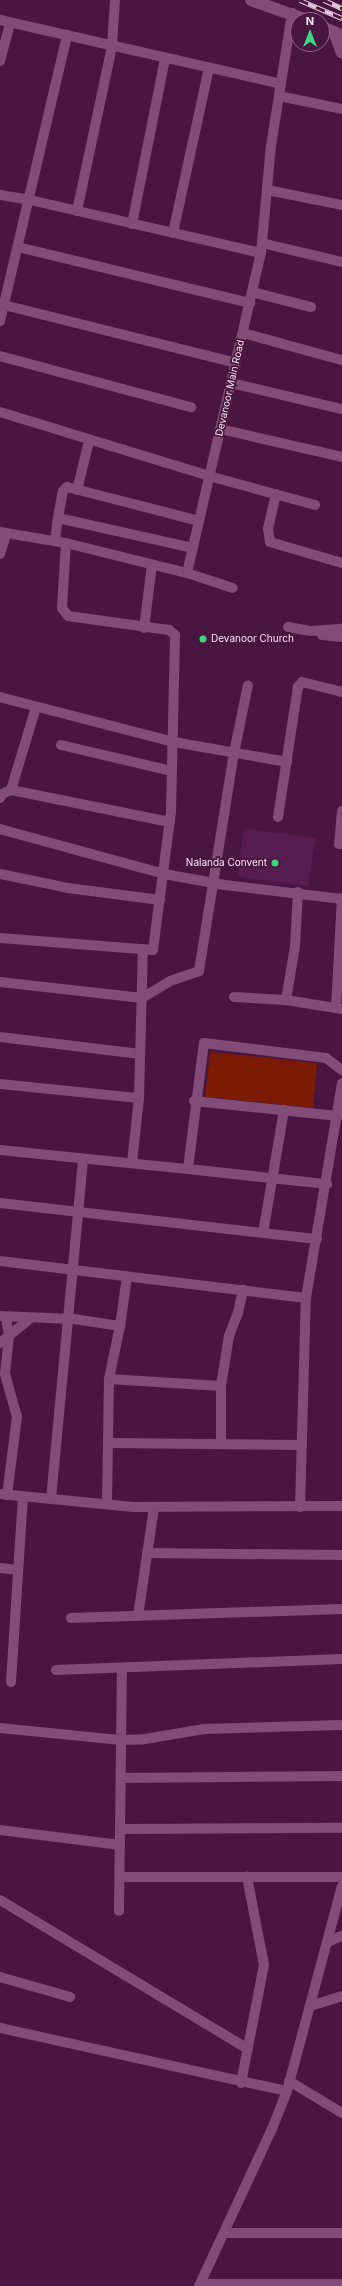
<!DOCTYPE html>
<style>
body{margin:0}
#map{position:relative;width:342px;height:2286px;overflow:hidden;background:#481641;font-family:Inter,sans-serif}
div>[style]{position:absolute}
[style*='--x']{left:calc(var(--x)*1px);top:calc(var(--y)*1px);width:calc(var(--w)*1px);rotate:calc(var(--a)*1deg)}
.built>*{inset:0;background:#551c4d;transform-origin:0 0}
.green>*{inset:0;background:#7b1b06;transform-origin:0 0}
.street>*{height:10px;margin:-5px;padding:0 5px;transform-origin:5px;border-radius:5px;background:#824c79}
.secondary>*{height:12px;margin:-6px;padding:0 6px;transform-origin:6px;border-radius:6px;background:#824c79}
.rail>*{height:4.5px;margin-top:-2.25px;transform-origin:0;background:repeating-linear-gradient(90deg,#481641 0 9px,#eac8e3 0 18px);box-sizing:border-box;border-block:1px solid #eac8e3}
.dots>*{width:11px;height:11px;translate:-50% -50%;box-sizing:border-box;border:2px solid #481641;border-radius:50%}
span{translate:-50% -50%;white-space:nowrap;text-align:center;line-height:1.15;-webkit-text-stroke:3.5px #481641;paint-order:stroke}
.street-label{font-size:10px;color:#ffdff8}
.poi-label{font-size:10px;color:#ffdff8}
.left{translate:0 -50%;text-align:left}
.right{translate:-100% -50%;text-align:right}
.north{position:absolute;left:290px;top:12px;width:40px;height:40px;box-sizing:border-box;background:#481641;border:1px solid #91668a;border-radius:50%;rotate:0deg;font-size:11px;font-weight:700;line-height:16px;text-align:center;color:#ffdff8}
.north::after{content:'';display:block;margin:auto;width:14px;height:18px;background:#3ad77f;clip-path:polygon(50% 0,100% 100%,50% 72%,0 100%)}
</style>
<div id="map">
<div class="built">
<i style="left:244px;top:828px;width:72px;height:49px;rotate:8deg"></i>
</div>
<div class="green">
<i style="left:210px;top:1052px;width:108px;height:45px;rotate:6deg"></i>
</div>
<div class="street">
<i style="--x:0;--y:20;--w:288;--a:12.8"></i>
<i style="--x:0;--y:61;--w:39;--a:-75"></i>
<i style="--x:279;--y:96;--w:64;--a:11.7"></i>
<i style="--x:267;--y:190;--w:76;--a:11.3"></i>
<i style="--x:0;--y:195;--w:30;--a:9"></i>
<i style="--x:30;--y:200;--w:237;--a:12.9"></i>
<i style="--x:77;--y:211;--w:169;--a:-78"></i>
<i style="--x:112;--y:46;--w:46;--a:-86.3"></i>
<i style="--x:132;--y:224;--w:168;--a:-78.7"></i>
<i style="--x:173;--y:233;--w:169;--a:-77.7"></i>
<i style="--x:262;--y:243;--w:82;--a:13.4"></i>
<i style="--x:18;--y:247;--w:239;--a:13.6"></i>
<i style="--x:252;--y:292;--w:61;--a:14.3"></i>
<i style="--x:4;--y:305;--w:239;--a:14"></i>
<i style="--x:0;--y:321;--w:294;--a:-76.8"></i>
<i style="--x:243;--y:333;--w:103;--a:15.3"></i>
<i style="--x:0;--y:356;--w:198;--a:15"></i>
<i style="--x:231;--y:383;--w:114;--a:13.2"></i>
<i style="--x:0;--y:412;--w:219;--a:17"></i>
<i style="--x:209;--y:476;--w:110;--a:15.3"></i>
<i style="--x:220;--y:429;--w:125;--a:12.9"></i>
<i style="--x:77;--y:490;--w:50;--a:-76.2"></i>
<i style="--x:276;--y:494;--w:36;--a:103"></i>
<i style="--x:268;--y:529;--w:13;--a:81"></i>
<i style="--x:270;--y:542;--w:75;--a:16.3"></i>
<i style="--x:58;--y:518;--w:27;--a:-80"></i>
<i style="--x:63;--y:491;--w:6;--a:-45"></i>
<i style="--x:67;--y:487;--w:136;--a:14.4"></i>
<i style="--x:0;--y:532;--w:67;--a:9.5"></i>
<i style="--x:66;--y:543;--w:125;--a:13.9"></i>
<i style="--x:187;--y:573;--w:48;--a:18.1"></i>
<i style="--x:55;--y:541;--w:23;--a:-83"></i>
<i style="--x:58;--y:518;--w:138;--a:12.5"></i>
<i style="--x:0;--y:554;--w:22;--a:-72"></i>
<i style="--x:187;--y:573;--w:328;--a:-77"></i>
<i style="--x:261;--y:253;--w:107;--a:-84.7"></i>
<i style="--x:271;--y:146;--w:135;--a:-81"></i>
<i style="--x:288;--y:627;--w:23;--a:10"></i>
<i style="--x:311;--y:631;--w:31;--a:-4"></i>
<i style="--x:144;--y:628;--w:64;--a:-82.8"></i>
<i style="--x:322;--y:635;--w:20;--a:6"></i>
<i style="--x:0;--y:697;--w:180;--a:14.5"></i>
<i style="--x:174;--y:742;--w:115;--a:10"></i>
<i style="--x:61;--y:745;--w:114;--a:13.2"></i>
<i style="--x:11;--y:790;--w:87;--a:-73.2"></i>
<i style="--x:0;--y:798;--w:4;--a:-63"></i>
<i style="--x:2;--y:794;--w:10;--a:-24"></i>
<i style="--x:11;--y:790;--w:162;--a:11.4"></i>
<i style="--x:342;--y:811;--w:33;--a:95"></i>
<i style="--x:339;--y:844;--w:3;--a:0"></i>
<i style="--x:278;--y:817;--w:132;--a:-81.3"></i>
<i style="--x:298;--y:687;--w:6;--a:-51"></i>
<i style="--x:302;--y:682;--w:41;--a:14"></i>
<i style="--x:0;--y:829;--w:170;--a:15.3"></i>
<i style="--x:164;--y:874;--w:62;--a:10.2"></i>
<i style="--x:225;--y:885;--w:118;--a:6.8"></i>
<i style="--x:0;--y:874;--w:69;--a:11.6"></i>
<i style="--x:68;--y:888;--w:93;--a:7.4"></i>
<i style="--x:0;--y:938;--w:153;--a:4.5"></i>
<i style="--x:153;--y:950;--w:139;--a:-82.6"></i>
<i style="--x:171;--y:812;--w:177;--a:-88.7"></i>
<i style="--x:175;--y:635;--w:8;--a:-140"></i>
<i style="--x:169;--y:630;--w:102;--a:-172.1"></i>
<i style="--x:68;--y:616;--w:10;--a:-127"></i>
<i style="--x:62;--y:608;--w:65;--a:-86.5"></i>
<i style="--x:0;--y:982;--w:143;--a:6.4"></i>
<i style="--x:142;--y:998;--w:33;--a:-31"></i>
<i style="--x:170;--y:981;--w:31;--a:-19"></i>
<i style="--x:199;--y:971;--w:221;--a:-80.9"></i>
<i style="--x:234;--y:753;--w:69;--a:-78.4"></i>
<i style="--x:234;--y:997;--w:52;--a:3.3"></i>
<i style="--x:286;--y:1000;--w:57;--a:9.1"></i>
<i style="--x:286;--y:1000;--w:55;--a:-80.5"></i>
<i style="--x:295;--y:946;--w:54;--a:-86.8"></i>
<i style="--x:336;--y:1008;--w:110;--a:-86.9"></i>
<i style="--x:0;--y:1037;--w:141;--a:6.9"></i>
<i style="--x:0;--y:1084;--w:140;--a:5.8"></i>
<i style="--x:139;--y:1098;--w:64;--a:96.2"></i>
<i style="--x:139;--y:1098;--w:149;--a:-88.5"></i>
<i style="--x:194;--y:1101;--w:145;--a:5.9"></i>
<i style="--x:0;--y:1150;--w:189;--a:5.8"></i>
<i style="--x:188;--y:1169;--w:127;--a:-82.8"></i>
<i style="--x:204;--y:1043;--w:123;--a:7"></i>
<i style="--x:326;--y:1058;--w:20;--a:37"></i>
<i style="--x:188;--y:1169;--w:140;--a:6.2"></i>
<i style="--x:0;--y:1203;--w:319;--a:6.5"></i>
<i style="--x:263;--y:1233;--w:125;--a:-80.3"></i>
<i style="--x:0;--y:1261;--w:308;--a:6.9"></i>
<i style="--x:0;--y:1316;--w:74;--a:2.3"></i>
<i style="--x:74;--y:1319;--w:47;--a:8.7"></i>
<i style="--x:6;--y:1317;--w:19;--a:81"></i>
<i style="--x:9;--y:1336;--w:38;--a:96"></i>
<i style="--x:5;--y:1374;--w:45;--a:74.4"></i>
<i style="--x:17;--y:1417;--w:79;--a:97.3"></i>
<i style="--x:0;--y:1343;--w:38;--a:-39"></i>
<i style="--x:109;--y:1379;--w:112;--a:3.6"></i>
<i style="--x:108;--y:1443;--w:194;--a:0.6"></i>
<i style="--x:221;--y:1444;--w:58;--a:-90"></i>
<i style="--x:221;--y:1386;--w:51;--a:-80.9"></i>
<i style="--x:229;--y:1336;--w:25;--a:-69"></i>
<i style="--x:238;--y:1313;--w:24;--a:-78"></i>
<i style="--x:0;--y:1494;--w:134;--a:5.6"></i>
<i style="--x:133;--y:1507;--w:209;--a:-0.3"></i>
<i style="--x:51;--y:1499;--w:342;--a:-84.6"></i>
<i style="--x:107;--y:1504;--w:125;--a:-89.1"></i>
<i style="--x:109;--y:1379;--w:54;--a:-78.3"></i>
<i style="--x:120;--y:1326;--w:49;--a:-81.9"></i>
<i style="--x:300;--y:1507;--w:209;--a:-88.4"></i>
<i style="--x:306;--y:1298;--w:218;--a:-80.5"></i>
<i style="--x:147;--y:1553;--w:195;--a:0.6"></i>
<i style="--x:0;--y:1568;--w:18;--a:6"></i>
<i style="--x:138;--y:1616;--w:110;--a:-81.6"></i>
<i style="--x:71;--y:1618;--w:271;--a:-1.9"></i>
<i style="--x:56;--y:1670;--w:286;--a:-2.2"></i>
<i style="--x:11;--y:1682;--w:185;--a:-86.3"></i>
<i style="--x:0;--y:1728;--w:122;--a:5.7"></i>
<i style="--x:121;--y:1740;--w:24;--a:-2"></i>
<i style="--x:145;--y:1739;--w:60;--a:-9.6"></i>
<i style="--x:204;--y:1729;--w:138;--a:-1.7"></i>
<i style="--x:121;--y:1778;--w:221;--a:-0.5"></i>
<i style="--x:120;--y:1829;--w:222;--a:-0.3"></i>
<i style="--x:0;--y:1830;--w:121;--a:7.1"></i>
<i style="--x:120;--y:1877;--w:222;--a:0"></i>
<i style="--x:0;--y:1900;--w:289;--a:31"></i>
<i style="--x:119;--y:1911;--w:243;--a:-89.3"></i>
<i style="--x:327;--y:1942;--w:16;--a:-22"></i>
<i style="--x:0;--y:1977;--w:73;--a:15.9"></i>
<i style="--x:310;--y:2006;--w:34;--a:-17"></i>
<i style="--x:0;--y:2028;--w:294;--a:12.4"></i>
<i style="--x:289;--y:2081;--w:62;--a:31.1"></i>
<i style="--x:241;--y:2083;--w:120;--a:-79"></i>
<i style="--x:264;--y:1965;--w:90;--a:-100.9"></i>
<i style="--x:224;--y:2233;--w:118;--a:0"></i>
<i style="--x:200;--y:2284;--w:142;--a:0"></i>
<i style="--x:199;--y:2286;--w:173;--a:-65.1"></i>
<i style="--x:272;--y:2129;--w:41;--a:-68.5"></i>
<i style="--x:287;--y:2091;--w:212;--a:-75"></i>
</div>
<div class="secondary">
<i style="--x:251;--y:0;--w:59;--a:19.7"></i>
<i style="--x:322;--y:27;--w:21;--a:23"></i>
<i style="--x:334;--y:32;--w:22;--a:69"></i>
</div>
<div class="rail">
<i style="--x:300;--y:0;--w:46;--a:23.2"></i>
<i style="--x:324;--y:0;--w:20;--a:24"></i>
</div>
<div class="dots">
<i style="left:203px;top:639px;background:#3ad77f"></i>
<i style="left:275px;top:863px;background:#3ad77f"></i>
</div>
<div class="street-label">
<span style="left:230px;top:388px;rotate:-77deg">Devanoor Main Road</span>
</div>
<div class="poi-label">
<span class="left" style="left:211px;top:639px">Devanoor Church</span>
<span class="right" style="left:267px;top:863px">Nalanda Convent</span>
</div>
<div class="north">N</div>
</div>
